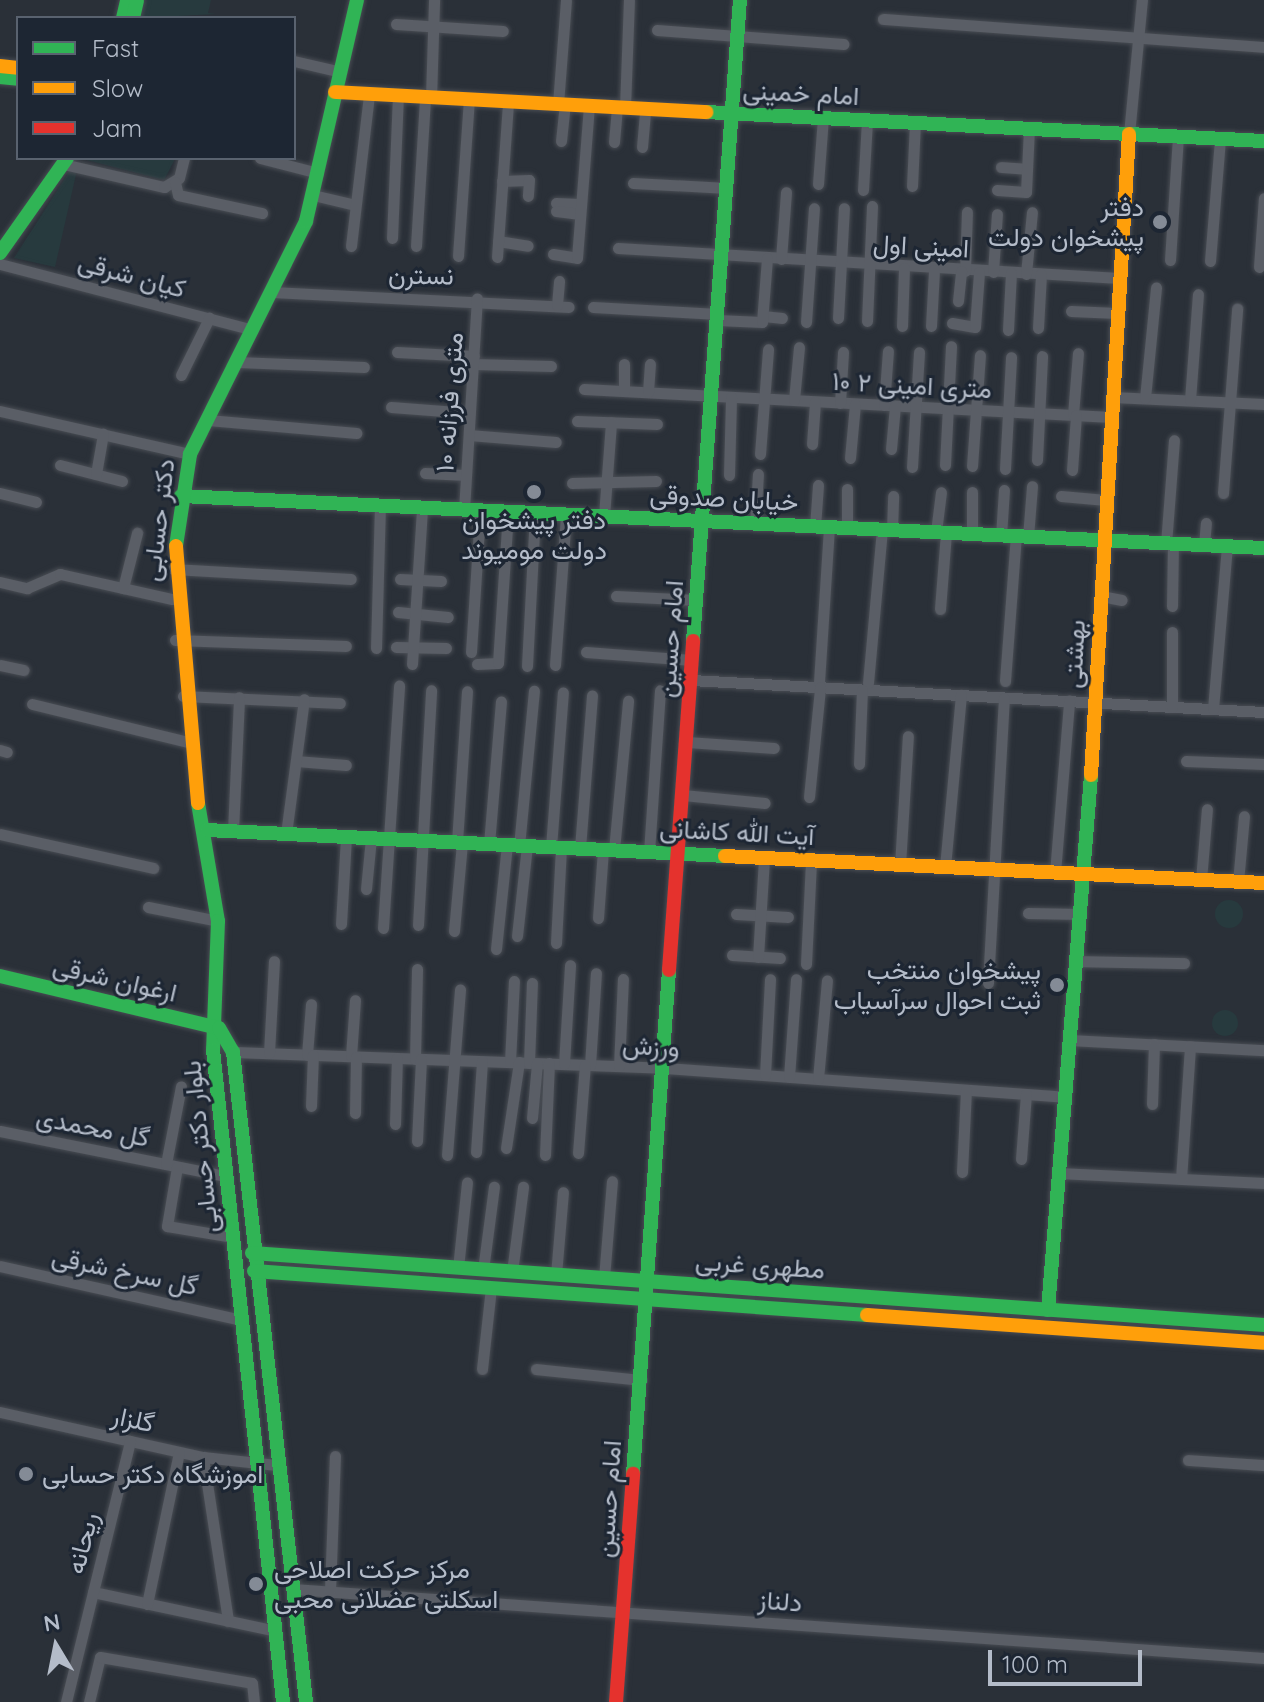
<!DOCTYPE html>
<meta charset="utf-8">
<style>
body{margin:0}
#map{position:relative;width:1264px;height:1702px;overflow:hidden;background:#2a3038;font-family:Quicksand,Vazirmatn,sans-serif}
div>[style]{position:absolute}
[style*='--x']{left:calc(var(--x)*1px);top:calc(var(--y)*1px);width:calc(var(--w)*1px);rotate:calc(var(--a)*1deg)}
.green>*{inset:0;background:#273a3e}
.round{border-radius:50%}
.roads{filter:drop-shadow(0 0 2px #484c53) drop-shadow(0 0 2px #484c53)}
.street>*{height:11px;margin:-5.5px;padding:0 5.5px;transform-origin:5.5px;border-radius:5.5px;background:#5a5e66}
.fast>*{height:14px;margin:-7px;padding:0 7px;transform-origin:7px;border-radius:7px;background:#30b455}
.slow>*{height:14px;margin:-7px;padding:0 7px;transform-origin:7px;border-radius:7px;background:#ff9f0a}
.jam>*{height:14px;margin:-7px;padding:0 7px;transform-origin:7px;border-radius:7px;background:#e5322d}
.dots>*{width:22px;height:22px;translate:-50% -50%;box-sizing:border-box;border:4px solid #1d2633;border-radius:50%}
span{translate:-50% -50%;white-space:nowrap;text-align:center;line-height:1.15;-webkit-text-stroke:6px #1d2633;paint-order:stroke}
.street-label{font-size:26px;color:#b4bcc9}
.poi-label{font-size:26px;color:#b4bcc9}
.right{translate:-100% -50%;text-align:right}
.left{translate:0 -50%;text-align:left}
.legend{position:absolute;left:16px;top:16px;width:280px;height:144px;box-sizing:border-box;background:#1d2633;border:2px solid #59626f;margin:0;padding:10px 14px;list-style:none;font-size:24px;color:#b4bcc9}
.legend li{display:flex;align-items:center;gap:16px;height:40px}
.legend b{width:40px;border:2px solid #59626f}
.north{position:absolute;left:16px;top:1606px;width:80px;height:80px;-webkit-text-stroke:6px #1d2633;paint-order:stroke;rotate:350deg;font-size:22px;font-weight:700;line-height:32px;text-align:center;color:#b4bcc9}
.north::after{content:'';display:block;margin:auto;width:28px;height:36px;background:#b4bcc9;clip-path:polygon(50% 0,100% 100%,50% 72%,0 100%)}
.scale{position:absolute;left:988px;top:1650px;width:154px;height:36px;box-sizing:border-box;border:4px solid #b4bcc9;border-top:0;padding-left:10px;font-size:24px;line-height:28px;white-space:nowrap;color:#b4bcc9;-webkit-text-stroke:6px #1d2633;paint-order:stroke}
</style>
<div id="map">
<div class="green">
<i style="clip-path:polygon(144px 0,211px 0,208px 13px,216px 14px,140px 18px)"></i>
<i style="clip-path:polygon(79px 158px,174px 158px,174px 161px,164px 180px)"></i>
<i style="clip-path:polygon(71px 169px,77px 170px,55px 267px,14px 258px)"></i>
<i class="round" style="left:1215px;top:900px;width:28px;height:28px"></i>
<i class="round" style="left:1212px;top:1010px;width:26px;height:26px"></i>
</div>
<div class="roads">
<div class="street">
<i style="--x:883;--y:19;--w:382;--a:4.2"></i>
<i style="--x:396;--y:24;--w:107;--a:3.7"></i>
<i style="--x:657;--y:30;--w:187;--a:4.3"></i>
<i style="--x:294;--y:61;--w:48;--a:13.2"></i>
<i style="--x:431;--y:98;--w:98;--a:-88.2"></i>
<i style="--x:558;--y:104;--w:104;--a:-85.6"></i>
<i style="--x:625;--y:108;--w:108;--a:-87.9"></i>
<i style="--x:1129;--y:134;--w:135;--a:-84.5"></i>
<i style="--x:561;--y:141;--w:37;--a:-84"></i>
<i style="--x:614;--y:142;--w:35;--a:-85"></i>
<i style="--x:642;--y:147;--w:38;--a:-85"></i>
<i style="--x:260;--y:158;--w:60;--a:14.5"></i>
<i style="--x:63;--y:164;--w:104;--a:12.8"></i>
<i style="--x:164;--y:187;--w:17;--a:-31"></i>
<i style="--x:179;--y:178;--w:21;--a:-76"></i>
<i style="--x:1001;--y:167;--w:26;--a:4"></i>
<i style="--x:502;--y:181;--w:27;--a:-2"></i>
<i style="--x:529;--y:180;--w:16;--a:94"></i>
<i style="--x:175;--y:182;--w:13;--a:77"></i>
<i style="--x:178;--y:195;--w:86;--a:12.1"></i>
<i style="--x:633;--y:183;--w:94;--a:3"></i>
<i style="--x:818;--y:184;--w:66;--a:-85.7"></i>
<i style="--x:912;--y:186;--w:63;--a:-87.3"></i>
<i style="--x:863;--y:190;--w:70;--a:-86.7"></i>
<i style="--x:997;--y:190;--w:29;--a:4"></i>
<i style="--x:1026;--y:192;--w:63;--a:-87.3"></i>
<i style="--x:313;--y:195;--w:43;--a:13.4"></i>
<i style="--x:556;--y:203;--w:25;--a:2"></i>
<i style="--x:556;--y:211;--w:24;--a:7"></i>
<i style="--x:392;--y:238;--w:142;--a:-87.6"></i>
<i style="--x:498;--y:241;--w:30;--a:9"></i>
<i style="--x:351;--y:246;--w:153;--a:-83.2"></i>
<i style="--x:416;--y:246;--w:149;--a:-86.5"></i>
<i style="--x:618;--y:248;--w:502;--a:3.43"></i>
<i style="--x:553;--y:254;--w:24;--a:9"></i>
<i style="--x:577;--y:258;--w:152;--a:-85.5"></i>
<i style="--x:458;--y:256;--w:156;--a:-86"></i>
<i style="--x:497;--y:257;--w:154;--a:-85.9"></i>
<i style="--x:781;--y:259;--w:67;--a:-85.7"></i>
<i style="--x:1170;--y:260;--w:123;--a:-86.3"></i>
<i style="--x:1210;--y:261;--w:122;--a:-85.3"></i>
<i style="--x:0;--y:264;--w:261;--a:14.6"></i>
<i style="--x:1259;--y:267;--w:69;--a:-85.9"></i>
<i style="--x:965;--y:271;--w:59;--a:-88.1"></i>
<i style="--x:993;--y:272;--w:58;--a:-86.1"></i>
<i style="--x:1026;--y:274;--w:62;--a:-84.5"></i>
<i style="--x:272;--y:292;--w:297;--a:2.9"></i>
<i style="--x:958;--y:301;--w:30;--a:-84"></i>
<i style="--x:557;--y:305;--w:24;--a:-85"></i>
<i style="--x:593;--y:307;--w:125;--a:3.2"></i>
<i style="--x:1071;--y:311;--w:46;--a:2.5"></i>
<i style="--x:763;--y:316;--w:19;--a:6"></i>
<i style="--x:838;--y:318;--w:110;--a:-86.9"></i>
<i style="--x:717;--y:320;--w:45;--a:2.5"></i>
<i style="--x:762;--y:322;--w:64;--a:-85.5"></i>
<i style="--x:867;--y:321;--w:115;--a:-87.5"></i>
<i style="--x:806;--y:322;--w:114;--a:-86"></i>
<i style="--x:952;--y:323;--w:23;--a:10"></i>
<i style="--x:975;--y:327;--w:55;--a:-85.8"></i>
<i style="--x:902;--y:326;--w:58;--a:-88"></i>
<i style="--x:931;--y:326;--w:56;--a:-86.9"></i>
<i style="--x:1038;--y:328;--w:54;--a:-86.8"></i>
<i style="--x:1008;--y:330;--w:57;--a:-87"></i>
<i style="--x:397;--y:352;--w:77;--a:3"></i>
<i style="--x:237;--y:362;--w:127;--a:2.3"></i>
<i style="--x:473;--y:364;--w:78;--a:1.5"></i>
<i style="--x:181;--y:375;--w:64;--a:-63.8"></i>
<i style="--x:584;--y:389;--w:528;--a:3.04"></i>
<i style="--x:624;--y:391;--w:27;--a:-90"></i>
<i style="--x:648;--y:392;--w:28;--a:-86"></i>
<i style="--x:1112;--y:397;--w:152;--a:2.6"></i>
<i style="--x:1145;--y:398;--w:111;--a:-84.3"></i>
<i style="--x:794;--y:400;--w:53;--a:-84.6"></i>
<i style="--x:1190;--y:400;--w:106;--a:-85.7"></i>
<i style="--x:840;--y:403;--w:51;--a:-86.6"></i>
<i style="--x:884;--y:405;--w:54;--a:-85.8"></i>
<i style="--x:391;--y:407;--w:79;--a:4.3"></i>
<i style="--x:0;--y:411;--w:195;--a:12.8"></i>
<i style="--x:1073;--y:415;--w:62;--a:-85.4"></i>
<i style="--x:208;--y:420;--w:149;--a:5"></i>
<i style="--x:577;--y:421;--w:80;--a:2.1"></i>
<i style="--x:469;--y:435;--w:87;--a:4.6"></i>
<i style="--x:812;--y:444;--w:42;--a:-85.9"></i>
<i style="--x:891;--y:449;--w:43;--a:-84.7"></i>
<i style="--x:760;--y:454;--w:105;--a:-85.6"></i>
<i style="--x:850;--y:458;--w:54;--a:-84.7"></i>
<i style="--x:1037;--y:460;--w:104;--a:-87.2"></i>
<i style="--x:60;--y:465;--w:64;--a:14.5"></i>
<i style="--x:945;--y:465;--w:119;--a:-87.1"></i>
<i style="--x:972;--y:466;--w:111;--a:-85.9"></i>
<i style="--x:912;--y:467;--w:115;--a:-86.5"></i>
<i style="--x:1005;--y:469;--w:112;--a:-86.9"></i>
<i style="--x:1072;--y:470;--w:55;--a:-85.8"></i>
<i style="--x:425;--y:473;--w:41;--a:2.8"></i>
<i style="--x:96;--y:474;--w:41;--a:-80.1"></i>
<i style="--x:729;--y:475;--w:78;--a:-88.5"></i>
<i style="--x:572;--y:483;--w:84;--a:-1.4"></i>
<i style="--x:972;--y:492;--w:42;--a:90"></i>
<i style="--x:0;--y:493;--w:37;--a:14"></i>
<i style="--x:1223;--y:493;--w:185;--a:-85.6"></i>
<i style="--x:1061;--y:496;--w:45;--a:5.1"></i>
<i style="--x:464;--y:510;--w:212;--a:-86.5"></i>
<i style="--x:604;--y:516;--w:94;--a:-85.7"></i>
<i style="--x:755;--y:524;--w:50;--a:-86.6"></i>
<i style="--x:815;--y:527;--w:42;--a:-85.9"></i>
<i style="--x:847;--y:528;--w:39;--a:-90"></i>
<i style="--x:892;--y:530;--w:34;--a:-88"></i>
<i style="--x:936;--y:532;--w:40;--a:-82.9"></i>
<i style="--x:1001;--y:536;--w:46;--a:-86.3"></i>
<i style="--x:1028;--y:537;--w:51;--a:-85.5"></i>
<i style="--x:1166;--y:544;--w:104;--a:-85.6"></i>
<i style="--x:1204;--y:545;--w:22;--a:-85"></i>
<i style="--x:173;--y:569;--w:178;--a:3.2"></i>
<i style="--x:400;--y:579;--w:41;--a:2.8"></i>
<i style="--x:0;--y:582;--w:28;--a:13"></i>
<i style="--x:27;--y:588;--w:36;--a:-23"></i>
<i style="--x:60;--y:574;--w:115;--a:12.6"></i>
<i style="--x:123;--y:588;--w:57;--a:-75.7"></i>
<i style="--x:616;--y:596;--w:81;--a:2.8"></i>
<i style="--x:1101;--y:596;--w:21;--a:11"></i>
<i style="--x:1172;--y:606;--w:62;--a:-89.1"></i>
<i style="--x:940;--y:609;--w:76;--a:-85.5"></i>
<i style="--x:398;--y:612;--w:50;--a:5.7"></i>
<i style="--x:175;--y:640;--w:171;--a:2"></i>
<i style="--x:396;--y:647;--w:50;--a:1.1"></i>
<i style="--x:376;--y:648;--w:142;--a:-88.4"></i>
<i style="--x:471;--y:652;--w:141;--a:-86.3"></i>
<i style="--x:586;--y:652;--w:106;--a:4.3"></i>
<i style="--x:412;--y:664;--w:156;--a:-86.3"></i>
<i style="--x:477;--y:664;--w:21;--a:-3"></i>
<i style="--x:498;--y:663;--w:151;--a:-86.2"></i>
<i style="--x:0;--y:665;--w:24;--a:12"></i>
<i style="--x:555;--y:665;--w:150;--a:-85.8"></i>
<i style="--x:527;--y:666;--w:153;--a:-87"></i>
<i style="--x:691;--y:680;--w:574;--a:3.2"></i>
<i style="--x:1005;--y:681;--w:145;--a:-85.7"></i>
<i style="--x:819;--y:682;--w:155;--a:-86.3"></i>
<i style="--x:868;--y:683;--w:154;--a:-84.8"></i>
<i style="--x:183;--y:696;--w:157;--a:2.6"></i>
<i style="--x:32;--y:704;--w:161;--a:13.7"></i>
<i style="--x:1172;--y:707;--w:75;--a:-90"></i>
<i style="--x:1213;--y:709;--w:164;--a:-85.1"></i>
<i style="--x:687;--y:742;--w:87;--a:3.9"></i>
<i style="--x:0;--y:750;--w:7;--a:16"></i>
<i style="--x:296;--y:761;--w:50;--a:4.6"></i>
<i style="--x:1186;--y:761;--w:78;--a:2.2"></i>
<i style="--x:859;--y:764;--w:74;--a:-87.7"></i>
<i style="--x:683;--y:795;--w:82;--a:5.6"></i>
<i style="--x:809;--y:797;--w:110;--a:-84.2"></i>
<i style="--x:233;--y:831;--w:134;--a:-87.4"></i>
<i style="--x:0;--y:834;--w:157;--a:12.5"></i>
<i style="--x:286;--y:834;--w:136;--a:-82.4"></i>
<i style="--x:457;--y:842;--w:151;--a:-86.2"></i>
<i style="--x:489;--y:844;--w:143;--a:-85.2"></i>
<i style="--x:519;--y:846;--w:156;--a:-84.5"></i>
<i style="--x:551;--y:847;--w:155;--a:-85.6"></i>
<i style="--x:580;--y:848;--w:153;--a:-85.5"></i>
<i style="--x:614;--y:850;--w:150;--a:-84.6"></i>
<i style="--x:649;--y:852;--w:162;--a:-86.1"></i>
<i style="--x:900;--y:865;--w:129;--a:-86.5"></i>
<i style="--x:945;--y:867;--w:173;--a:-84.7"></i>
<i style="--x:1055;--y:873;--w:173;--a:-85.3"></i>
<i style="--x:1201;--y:880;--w:71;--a:-85.2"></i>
<i style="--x:1238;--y:882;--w:66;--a:-84.8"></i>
<i style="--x:366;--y:889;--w:51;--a:-84.4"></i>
<i style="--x:148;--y:907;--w:71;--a:11.3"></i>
<i style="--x:1028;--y:913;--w:53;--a:1.1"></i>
<i style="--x:736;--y:914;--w:52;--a:3.3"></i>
<i style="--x:598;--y:918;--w:68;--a:-85.8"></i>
<i style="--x:341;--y:924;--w:87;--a:-86.7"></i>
<i style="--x:418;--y:925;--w:235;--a:-86.8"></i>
<i style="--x:383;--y:928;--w:243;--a:-86.2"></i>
<i style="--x:454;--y:931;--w:88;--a:-84.8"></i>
<i style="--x:517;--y:936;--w:91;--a:-83.7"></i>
<i style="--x:556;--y:943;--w:95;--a:-87"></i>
<i style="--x:496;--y:949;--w:105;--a:-84"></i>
<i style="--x:732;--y:955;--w:48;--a:3.6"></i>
<i style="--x:758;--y:957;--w:99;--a:-86.5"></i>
<i style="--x:1077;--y:961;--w:107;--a:1.1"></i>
<i style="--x:806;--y:964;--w:104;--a:-87.2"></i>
<i style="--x:988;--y:983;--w:285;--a:-86.8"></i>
<i style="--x:1070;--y:1040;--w:194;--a:3"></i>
<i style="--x:233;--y:1052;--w:431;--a:2.1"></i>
<i style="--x:664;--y:1068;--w:403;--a:4.1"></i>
<i style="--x:269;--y:1053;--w:92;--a:-86.9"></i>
<i style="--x:307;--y:1055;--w:51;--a:-85.5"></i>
<i style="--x:351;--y:1056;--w:56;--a:-85.9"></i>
<i style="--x:415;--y:1059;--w:90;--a:-88.7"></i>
<i style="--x:510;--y:1062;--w:81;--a:-87.2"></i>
<i style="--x:529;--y:1063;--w:80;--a:-87.9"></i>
<i style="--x:564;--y:1064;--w:99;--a:-86.5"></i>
<i style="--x:590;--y:1065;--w:92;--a:-86.3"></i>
<i style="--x:619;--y:1066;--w:87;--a:-87.4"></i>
<i style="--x:765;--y:1075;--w:96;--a:-87"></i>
<i style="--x:789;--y:1077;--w:98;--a:-85.9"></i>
<i style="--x:818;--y:1079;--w:99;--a:-84.8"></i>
<i style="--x:1152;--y:1104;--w:60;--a:-88.1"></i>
<i style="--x:311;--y:1106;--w:51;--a:-87.8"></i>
<i style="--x:355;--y:1113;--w:56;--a:-89"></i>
<i style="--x:532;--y:1118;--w:55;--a:-84.8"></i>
<i style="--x:395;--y:1124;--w:66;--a:-88.3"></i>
<i style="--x:0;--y:1131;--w:229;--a:11.3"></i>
<i style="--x:417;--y:1141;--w:82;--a:-87.2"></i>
<i style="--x:506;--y:1148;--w:87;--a:-81.4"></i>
<i style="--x:476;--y:1152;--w:91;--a:-86.2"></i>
<i style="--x:578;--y:1153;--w:88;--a:-85.5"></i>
<i style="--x:447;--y:1155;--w:166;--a:-85.5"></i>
<i style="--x:545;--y:1155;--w:92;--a:-87.5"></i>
<i style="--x:1021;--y:1159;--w:65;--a:-85.6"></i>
<i style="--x:166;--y:1164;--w:79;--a:-79.1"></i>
<i style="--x:177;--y:1167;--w:60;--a:99.6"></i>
<i style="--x:167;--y:1226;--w:67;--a:9.5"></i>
<i style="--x:962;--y:1172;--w:82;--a:-87.2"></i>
<i style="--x:1059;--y:1173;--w:205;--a:2.8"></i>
<i style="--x:1181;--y:1179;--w:133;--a:-86.1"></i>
<i style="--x:0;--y:1266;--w:247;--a:12.6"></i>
<i style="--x:458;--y:1268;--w:86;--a:-84"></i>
<i style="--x:483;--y:1270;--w:84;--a:-82.5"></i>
<i style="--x:512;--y:1272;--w:86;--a:-82.6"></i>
<i style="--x:556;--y:1275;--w:83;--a:-85.2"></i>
<i style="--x:604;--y:1278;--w:97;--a:-85.3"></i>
<i style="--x:482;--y:1369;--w:81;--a:-83.7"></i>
<i style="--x:536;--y:1369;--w:106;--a:6"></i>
<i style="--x:0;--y:1412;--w:208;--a:12.5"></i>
<i style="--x:203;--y:1457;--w:74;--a:6.2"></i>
<i style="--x:203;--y:1457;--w:166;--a:81.3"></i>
<i style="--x:1188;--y:1460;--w:76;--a:3.8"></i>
<i style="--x:293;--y:1589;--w:973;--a:4.06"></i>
<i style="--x:330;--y:1591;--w:135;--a:-87.9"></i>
<i style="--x:93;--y:1592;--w:187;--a:12"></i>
<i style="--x:147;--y:1604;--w:155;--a:-78.1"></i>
<i style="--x:66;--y:1702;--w:269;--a:-76.2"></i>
<i style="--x:89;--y:1702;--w:46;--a:-76.3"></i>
<i style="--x:100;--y:1657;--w:154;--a:9.7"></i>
<i style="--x:252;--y:1683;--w:19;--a:84"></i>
</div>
<div class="fast">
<i style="--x:123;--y:18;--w:18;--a:-77"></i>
<i style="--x:133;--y:18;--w:18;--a:-77"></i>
<i style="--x:0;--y:77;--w:18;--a:6"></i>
<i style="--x:706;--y:112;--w:559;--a:2.98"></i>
<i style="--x:0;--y:253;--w:116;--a:-54.8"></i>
<i style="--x:181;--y:496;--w:1084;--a:2.75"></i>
<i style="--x:176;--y:546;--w:93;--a:-81.3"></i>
<i style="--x:190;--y:454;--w:260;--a:-63.5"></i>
<i style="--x:306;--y:221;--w:227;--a:-77"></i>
<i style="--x:693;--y:641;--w:643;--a:-85.81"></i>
<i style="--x:198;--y:803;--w:120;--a:80.4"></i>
<i style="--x:218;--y:921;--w:129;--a:92.2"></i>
<i style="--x:213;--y:1050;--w:656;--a:83.87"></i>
<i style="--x:207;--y:830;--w:519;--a:2.87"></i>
<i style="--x:0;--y:976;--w:225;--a:13.4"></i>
<i style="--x:219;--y:1028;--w:28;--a:60"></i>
<i style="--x:233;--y:1052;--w:654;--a:83.59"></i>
<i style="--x:252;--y:1253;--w:1015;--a:4.07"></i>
<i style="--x:254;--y:1271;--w:615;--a:4.11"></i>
<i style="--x:1048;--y:1310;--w:537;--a:-85.4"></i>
<i style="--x:633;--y:1474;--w:505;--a:-85.91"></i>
</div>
<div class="slow">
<i style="--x:0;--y:66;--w:18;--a:6"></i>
<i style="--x:335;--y:92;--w:372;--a:3.1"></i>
<i style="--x:176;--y:546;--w:258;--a:85.1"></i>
<i style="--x:1091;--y:775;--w:642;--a:-86.61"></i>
<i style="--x:725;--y:856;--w:540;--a:2.87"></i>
<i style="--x:867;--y:1315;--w:398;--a:4"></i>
</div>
<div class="jam">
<i style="--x:669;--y:970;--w:330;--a:-85.8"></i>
<i style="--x:616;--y:1702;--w:229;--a:-85.7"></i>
</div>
</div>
<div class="dots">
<i style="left:1160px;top:222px;background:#848b96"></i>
<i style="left:534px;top:492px;background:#848b96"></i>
<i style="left:1057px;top:985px;background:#848b96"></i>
<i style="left:26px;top:1474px;background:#848b96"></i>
<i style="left:256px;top:1584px;background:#848b96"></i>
</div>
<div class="street-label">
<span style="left:801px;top:93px;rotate:3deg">امام خمینی</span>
<span style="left:921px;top:246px;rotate:3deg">امینی اول</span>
<span style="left:132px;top:275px;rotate:15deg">کیان شرقی</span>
<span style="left:421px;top:275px;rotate:1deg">نسترن</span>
<span style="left:912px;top:385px;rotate:3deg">۱۰ متری امینی ۲</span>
<span style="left:449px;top:402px;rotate:-86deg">۱۰ متری فرزانه</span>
<span style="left:724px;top:498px;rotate:3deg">خیابان صدوقی</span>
<span style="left:158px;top:520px;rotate:-83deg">دکتر حسابی</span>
<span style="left:670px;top:639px;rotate:-86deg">امام حسین</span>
<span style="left:1074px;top:654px;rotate:-87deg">بهشتی</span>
<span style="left:737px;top:832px;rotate:3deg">آیت الله کاشانی</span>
<span style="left:115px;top:979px;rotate:13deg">ارغوان شرقی</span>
<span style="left:651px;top:1046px;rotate:3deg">ورزش</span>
<span style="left:93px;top:1127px;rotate:11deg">گل محمدی</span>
<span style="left:200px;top:1147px;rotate:-96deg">بلوار دکتر حسابی</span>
<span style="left:760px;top:1265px;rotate:4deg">مطهری غربی</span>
<span style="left:125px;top:1271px;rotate:12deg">گل سرخ شرقی</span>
<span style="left:133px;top:1419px;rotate:12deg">گلزار</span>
<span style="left:608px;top:1499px;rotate:-86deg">امام حسین</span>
<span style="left:82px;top:1543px;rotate:-76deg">ریحانه</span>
<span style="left:780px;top:1601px;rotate:4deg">دلناز</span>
</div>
<div class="poi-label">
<span class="right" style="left:1144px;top:222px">دفتر<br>پیشخوان دولت</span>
<span style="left:534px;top:535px">دفتر پیشخوان<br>دولت مومیوند</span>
<span class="right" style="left:1041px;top:985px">پیشخوان منتخب<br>ثبت احوال سرآسیاب</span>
<span class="left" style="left:42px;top:1474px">اموزشگاه دکتر حسابی</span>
<span class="left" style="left:274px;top:1584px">مرکز حرکت اصلاحی<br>اسکلتی عضلانی محبی</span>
</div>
<ul class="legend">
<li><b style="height:10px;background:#30b455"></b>Fast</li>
<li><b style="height:10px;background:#ff9f0a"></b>Slow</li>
<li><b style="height:10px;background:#e5322d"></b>Jam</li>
</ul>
<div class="north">N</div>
<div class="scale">100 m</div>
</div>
